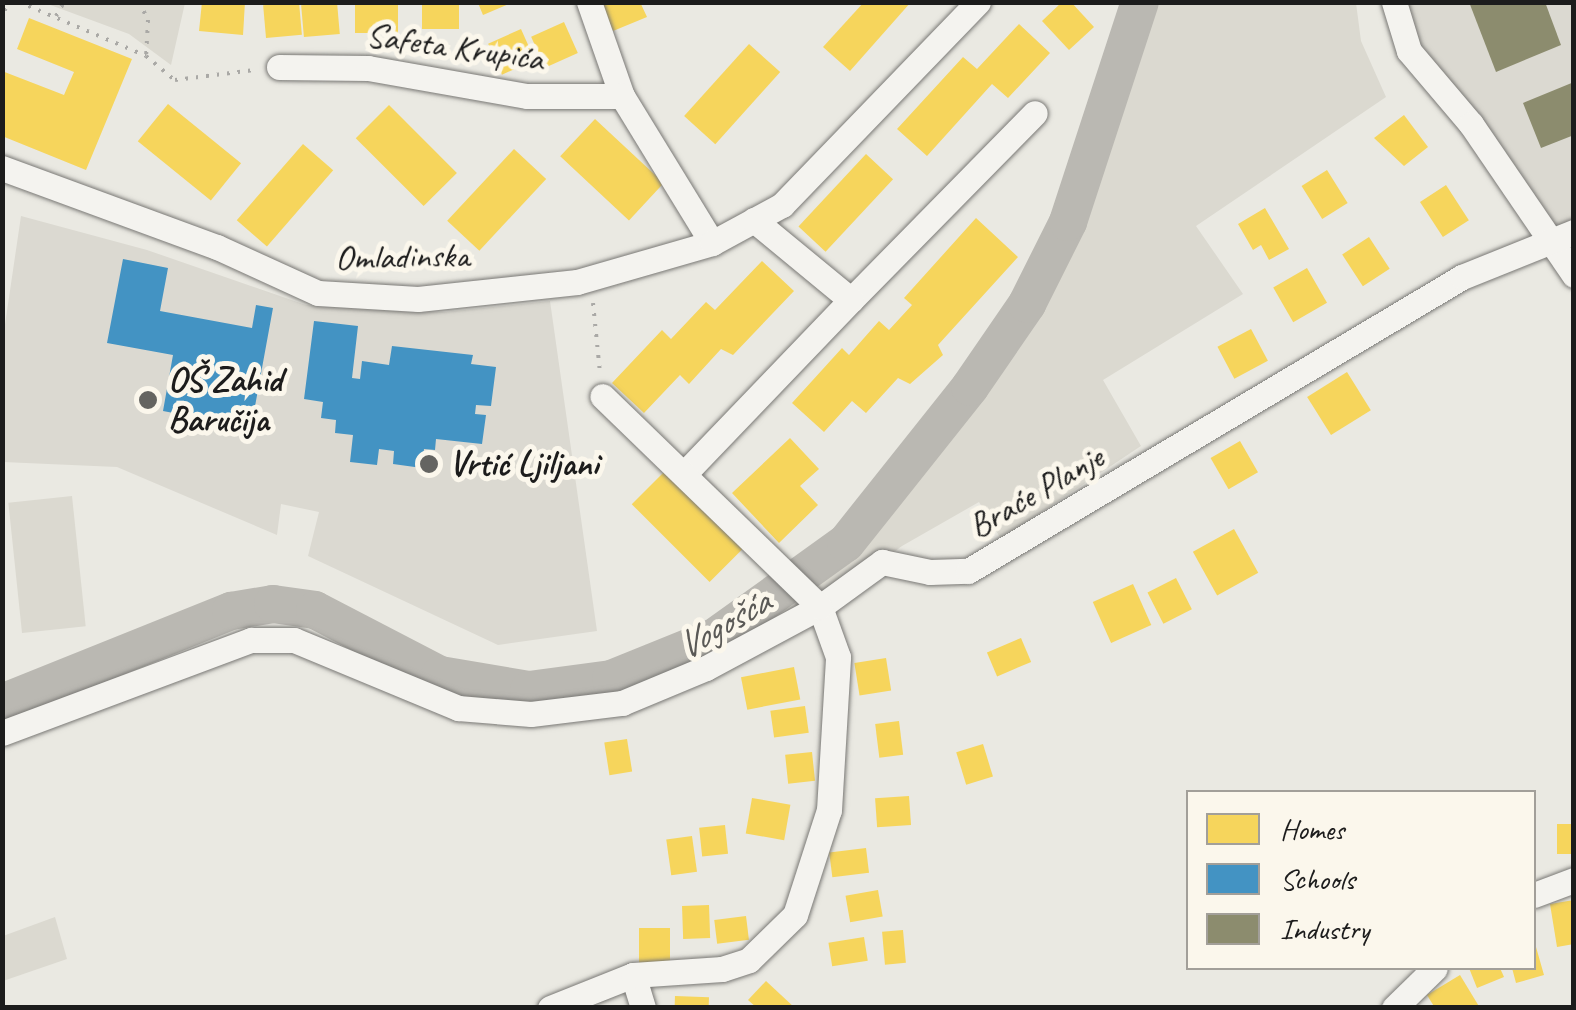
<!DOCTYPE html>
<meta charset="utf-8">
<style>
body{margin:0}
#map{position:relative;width:1576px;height:1010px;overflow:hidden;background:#eae9e2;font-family:Caveat,sans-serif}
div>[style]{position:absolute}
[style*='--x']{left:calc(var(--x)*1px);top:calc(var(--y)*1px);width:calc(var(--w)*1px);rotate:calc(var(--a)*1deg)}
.built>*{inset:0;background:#dbd9d1}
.green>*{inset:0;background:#dbd9d0;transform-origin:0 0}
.homes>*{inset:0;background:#f6d55c;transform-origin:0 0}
.schools>*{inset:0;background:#4393c3}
.industry>*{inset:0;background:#8c8c6e}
.river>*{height:38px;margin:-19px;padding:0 19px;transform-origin:19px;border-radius:19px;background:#bab8b2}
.path>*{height:4px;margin-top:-2px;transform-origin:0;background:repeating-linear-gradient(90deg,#aaa9a6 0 2.5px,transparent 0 10.5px)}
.roads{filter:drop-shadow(0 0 2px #797875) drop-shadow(0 0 2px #797875)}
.minor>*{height:25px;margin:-12.5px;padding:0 12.5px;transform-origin:12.5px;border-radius:12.5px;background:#f4f3ef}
.dots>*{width:28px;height:28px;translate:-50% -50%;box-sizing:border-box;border:5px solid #fbf7ec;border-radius:50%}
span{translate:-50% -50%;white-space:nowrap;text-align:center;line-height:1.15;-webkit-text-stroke:10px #fbf7ec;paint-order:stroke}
.street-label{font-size:35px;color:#1c1c1c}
.poi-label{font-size:35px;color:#1c1c1c;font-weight:700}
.left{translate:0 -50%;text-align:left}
.water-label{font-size:38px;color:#5a5956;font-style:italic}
.frame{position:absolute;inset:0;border:5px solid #1c1c1c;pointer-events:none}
.legend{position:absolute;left:1186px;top:790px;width:350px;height:180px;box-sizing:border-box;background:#fbf7ec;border:2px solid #a29f99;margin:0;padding:12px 18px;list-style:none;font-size:30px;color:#1c1c1c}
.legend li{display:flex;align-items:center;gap:20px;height:50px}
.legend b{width:50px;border:2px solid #a29f99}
</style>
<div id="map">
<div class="built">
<i style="clip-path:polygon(1394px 3px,1573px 3px,1573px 232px,1552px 241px,1409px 51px)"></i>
<i style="clip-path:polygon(21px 216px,147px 250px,306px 305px,445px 312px,550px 301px,597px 631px,498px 645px,308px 556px,319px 512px,281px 504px,277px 535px,117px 467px,3px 462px,3px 338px)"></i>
</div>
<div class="green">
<i style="clip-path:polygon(45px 3px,185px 3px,171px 65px,129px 34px)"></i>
<i style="clip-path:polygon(1140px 3px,1356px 3px,1361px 41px,1386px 97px,1196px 226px,1243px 294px,1103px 380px,1141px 446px,1001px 539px,979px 502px,902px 546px,820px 607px,579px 712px,574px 687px,662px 663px,715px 637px,817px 569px,846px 543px,970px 387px,1027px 304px,1068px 222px)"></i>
<i style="left:72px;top:496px;width:131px;height:64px;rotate:84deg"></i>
<i style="clip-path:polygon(55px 917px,67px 959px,3px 981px,3px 936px)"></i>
</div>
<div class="homes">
<i style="clip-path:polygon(202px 2px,245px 2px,243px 35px,199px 31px)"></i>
<i style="left:299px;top:2px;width:33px;height:36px;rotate:85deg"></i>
<i style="left:337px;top:2px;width:32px;height:36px;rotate:85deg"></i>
<i style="left:355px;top:2px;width:43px;height:31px"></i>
<i style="left:422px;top:2px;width:37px;height:27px"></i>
<i style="clip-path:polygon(600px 2px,640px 2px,647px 17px,613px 31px)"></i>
<i style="clip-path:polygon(864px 2px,911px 2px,850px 71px,823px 47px)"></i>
<i style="clip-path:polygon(1062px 2px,1071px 2px,1094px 27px,1069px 50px,1042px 21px)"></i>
<i style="clip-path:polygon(478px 3px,511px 3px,483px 15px)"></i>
<i style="clip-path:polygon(29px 18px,132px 59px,86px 170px,2px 136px,2px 71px,64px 95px,74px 72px,17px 49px)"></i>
<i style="left:564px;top:22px;width:34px;height:36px;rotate:66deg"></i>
<i style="clip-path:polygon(1019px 24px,1050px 53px,1008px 98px,992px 84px,927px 156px,897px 129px,963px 57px,977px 69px)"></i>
<i style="left:521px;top:29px;width:34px;height:36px;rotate:66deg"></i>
<i style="left:749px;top:44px;width:42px;height:97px;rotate:42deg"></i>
<i style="left:168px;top:104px;width:94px;height:48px;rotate:39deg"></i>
<i style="left:389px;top:105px;width:96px;height:47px;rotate:45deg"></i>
<i style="clip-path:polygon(1404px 115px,1428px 147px,1404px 166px,1374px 138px)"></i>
<i style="left:595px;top:119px;width:94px;height:51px;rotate:43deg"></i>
<i style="left:303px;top:144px;width:40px;height:101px;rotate:41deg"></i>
<i style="left:514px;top:149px;width:44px;height:98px;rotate:43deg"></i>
<i style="left:866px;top:154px;width:37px;height:99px;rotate:43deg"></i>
<i style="left:1327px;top:170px;width:39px;height:30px;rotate:58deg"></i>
<i style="left:1446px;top:185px;width:42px;height:31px;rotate:57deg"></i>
<i style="clip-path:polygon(1265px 208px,1289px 249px,1269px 260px,1261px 245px,1253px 250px,1238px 224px)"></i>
<i style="clip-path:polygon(976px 218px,1018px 257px,938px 345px,943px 355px,910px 384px,898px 378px,866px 413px,852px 401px,824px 432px,792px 403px,842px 348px,849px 355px,879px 321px,889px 330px,912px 305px,904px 298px)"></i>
<i style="left:1369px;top:237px;width:38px;height:32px;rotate:57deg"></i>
<i style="clip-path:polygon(762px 261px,794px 291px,733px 355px,721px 349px,689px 384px,680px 375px,644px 413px,612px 383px,662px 330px,671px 339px,706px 302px,715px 310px)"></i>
<i style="left:1307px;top:268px;width:40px;height:39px;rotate:60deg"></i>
<i style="left:1251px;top:329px;width:36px;height:38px;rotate:62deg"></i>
<i style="left:1347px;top:372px;width:45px;height:47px;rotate:58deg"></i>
<i style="clip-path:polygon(790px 438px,819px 469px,800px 486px,818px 505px,779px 543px,732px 493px)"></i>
<i style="left:1240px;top:441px;width:36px;height:34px;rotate:60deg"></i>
<i style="left:665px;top:471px;width:110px;height:47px;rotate:45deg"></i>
<i style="left:1234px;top:529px;width:50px;height:47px;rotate:61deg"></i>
<i style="left:1176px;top:578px;width:35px;height:32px;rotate:63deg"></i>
<i style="left:1133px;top:584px;width:45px;height:44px;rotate:66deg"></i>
<i style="left:1021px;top:638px;width:26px;height:37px;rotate:67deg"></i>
<i style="left:886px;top:658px;width:33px;height:32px;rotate:81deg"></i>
<i style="left:794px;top:667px;width:33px;height:54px;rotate:79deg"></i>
<i style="left:805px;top:706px;width:27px;height:35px;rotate:82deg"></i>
<i style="left:899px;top:721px;width:34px;height:24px;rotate:83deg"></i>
<i style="left:627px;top:739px;width:33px;height:23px;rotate:81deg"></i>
<i style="left:983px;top:744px;width:34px;height:28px;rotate:73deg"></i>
<i style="left:812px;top:752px;width:29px;height:27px;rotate:84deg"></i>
<i style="left:909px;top:796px;width:29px;height:34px;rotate:86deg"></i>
<i style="left:752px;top:798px;width:39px;height:36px;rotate:10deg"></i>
<i style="left:1557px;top:824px;width:17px;height:30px"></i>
<i style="left:725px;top:825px;width:29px;height:26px;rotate:84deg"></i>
<i style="left:692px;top:836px;width:36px;height:26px;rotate:82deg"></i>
<i style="left:866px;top:848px;width:25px;height:37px;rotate:83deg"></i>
<i style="left:878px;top:890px;width:27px;height:33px;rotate:80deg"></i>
<i style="clip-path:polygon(1574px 900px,1574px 944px,1557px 947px,1550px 904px)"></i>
<i style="left:709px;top:905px;width:33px;height:27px;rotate:88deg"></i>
<i style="left:746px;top:916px;width:24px;height:32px;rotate:83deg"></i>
<i style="left:639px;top:928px;width:31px;height:36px"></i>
<i style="left:903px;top:930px;width:33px;height:21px;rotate:85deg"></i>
<i style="left:864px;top:937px;width:24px;height:36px;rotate:81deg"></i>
<i style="clip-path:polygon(1534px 940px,1544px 975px,1516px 983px,1512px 968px,1534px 968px)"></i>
<i style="clip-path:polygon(1469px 968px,1500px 968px,1504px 977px,1477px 988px)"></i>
<i style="clip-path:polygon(1460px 975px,1480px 1008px,1435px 1008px,1427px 995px)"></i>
<i style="clip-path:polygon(766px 981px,795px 1008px,757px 1008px,748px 1000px)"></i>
<i style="left:675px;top:996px;width:34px;height:12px;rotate:2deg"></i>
</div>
<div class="schools">
<i style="clip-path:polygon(123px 259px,168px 268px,160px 311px,252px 328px,256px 305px,273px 308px,251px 428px,163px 411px,173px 355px,107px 343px)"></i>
<i style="clip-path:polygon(314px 321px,358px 326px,352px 378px,360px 379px,362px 361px,389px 365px,392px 346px,473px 355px,471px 364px,496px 367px,491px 406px,476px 405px,475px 414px,486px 415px,482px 444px,436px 439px,435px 450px,424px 449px,422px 468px,393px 464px,394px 451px,379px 449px,377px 465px,350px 462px,353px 435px,335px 433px,336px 420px,321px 418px,323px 402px,304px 399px)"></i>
</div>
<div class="industry">
<i style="clip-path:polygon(1469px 2px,1545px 2px,1561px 45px,1496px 72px)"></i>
<i style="clip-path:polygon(1574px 82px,1574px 135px,1541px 148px,1523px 103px)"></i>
</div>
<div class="river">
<i style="--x:2;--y:703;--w:247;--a:-21.9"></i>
<i style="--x:231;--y:611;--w:43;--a:-9.5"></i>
<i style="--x:273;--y:604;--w:42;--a:8.1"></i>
<i style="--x:315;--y:610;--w:141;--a:27.5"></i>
<i style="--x:440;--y:675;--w:90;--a:9.6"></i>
<i style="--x:529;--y:690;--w:83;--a:-7.6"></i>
<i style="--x:611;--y:679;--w:112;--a:-22"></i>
<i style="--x:715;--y:637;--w:161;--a:-35.7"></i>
<i style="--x:846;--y:543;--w:199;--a:-51.5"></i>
<i style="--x:970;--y:387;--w:101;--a:-55.5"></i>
<i style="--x:1027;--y:304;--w:92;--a:-63.4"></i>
<i style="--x:1068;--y:222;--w:231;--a:-71.9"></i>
</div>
<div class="path">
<i style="--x:19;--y:2;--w:138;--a:23"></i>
<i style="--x:146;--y:56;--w:38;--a:40"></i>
<i style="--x:175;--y:80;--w:80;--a:-7.2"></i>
<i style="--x:139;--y:2;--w:20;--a:63"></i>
<i style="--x:148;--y:20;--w:36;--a:93"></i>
<i style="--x:56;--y:16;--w:16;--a:-60"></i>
<i style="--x:2;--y:21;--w:20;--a:-75"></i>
<i style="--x:593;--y:303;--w:70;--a:84.3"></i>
</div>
<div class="roads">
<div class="minor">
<i style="--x:589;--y:2;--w:100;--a:70.7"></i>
<i style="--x:622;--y:96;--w:172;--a:58.5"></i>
<i style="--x:1394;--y:2;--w:51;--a:73"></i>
<i style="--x:1409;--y:51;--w:96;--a:49.7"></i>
<i style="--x:1471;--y:124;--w:183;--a:55.7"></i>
<i style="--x:279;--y:67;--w:89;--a:0.6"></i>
<i style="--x:368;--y:68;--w:161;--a:10"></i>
<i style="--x:527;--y:96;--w:95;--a:0"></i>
<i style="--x:2;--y:168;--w:229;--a:20.2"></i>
<i style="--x:217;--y:247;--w:111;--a:24.5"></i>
<i style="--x:318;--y:293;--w:100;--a:3.4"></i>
<i style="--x:418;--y:299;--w:160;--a:-6.1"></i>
<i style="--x:577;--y:282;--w:141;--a:-16.1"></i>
<i style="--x:712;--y:243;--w:80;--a:-28.5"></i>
<i style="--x:782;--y:205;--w:282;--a:-46"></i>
<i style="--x:851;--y:300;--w:262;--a:-45.5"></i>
<i style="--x:684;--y:474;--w:241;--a:-46.2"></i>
<i style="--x:851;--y:300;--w:126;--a:-140.5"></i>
<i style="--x:2;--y:733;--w:266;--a:-20.5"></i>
<i style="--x:251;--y:640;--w:43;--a:0"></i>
<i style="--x:294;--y:640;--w:178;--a:22.5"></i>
<i style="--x:458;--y:708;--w:73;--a:4.7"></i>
<i style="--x:531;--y:714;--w:92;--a:-6.9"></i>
<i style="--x:622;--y:703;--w:91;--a:-22.6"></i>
<i style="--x:706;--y:668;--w:129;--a:-28.2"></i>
<i style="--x:820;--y:607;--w:77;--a:-36"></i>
<i style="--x:882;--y:562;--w:49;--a:11.8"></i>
<i style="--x:930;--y:572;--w:38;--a:-2"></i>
<i style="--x:968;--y:571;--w:575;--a:-30.76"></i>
<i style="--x:1462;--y:277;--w:121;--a:-21.9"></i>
<i style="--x:1534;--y:895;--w:43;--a:-20.6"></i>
<i style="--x:633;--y:975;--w:34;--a:73"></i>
<i style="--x:550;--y:1008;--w:89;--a:-21.7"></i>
<i style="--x:633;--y:975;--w:89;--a:-3.9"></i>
<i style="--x:722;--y:969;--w:28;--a:-18"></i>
<i style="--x:749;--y:960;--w:64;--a:-44.4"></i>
<i style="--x:795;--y:915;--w:110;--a:-72.1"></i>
<i style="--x:829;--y:810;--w:153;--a:-86.6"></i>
<i style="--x:838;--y:657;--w:53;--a:-109.8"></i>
<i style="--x:820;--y:607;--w:303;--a:-135.9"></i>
<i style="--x:1394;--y:1008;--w:57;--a:-44.3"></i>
</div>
</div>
<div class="dots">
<i style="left:148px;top:400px;background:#646461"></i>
<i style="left:429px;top:464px;background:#646461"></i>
</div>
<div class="street-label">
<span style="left:455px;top:47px;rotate:8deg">Safeta Krupića</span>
<span style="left:402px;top:257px;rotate:-1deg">Omladinska</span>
<span style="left:1036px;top:492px;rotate:-30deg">Braće Planje</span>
</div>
<div class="poi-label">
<span class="left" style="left:168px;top:400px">OŠ Zahid<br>Baručija</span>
<span class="left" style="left:449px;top:464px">Vrtić Ljiljani</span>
</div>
<div class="water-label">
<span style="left:723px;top:624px;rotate:-30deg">Vogošća</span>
</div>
<div class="frame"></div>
<ul class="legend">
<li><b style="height:28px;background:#f6d55c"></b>Homes</li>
<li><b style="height:28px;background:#4393c3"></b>Schools</li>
<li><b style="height:28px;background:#8c8c6e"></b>Industry</li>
</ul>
</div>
